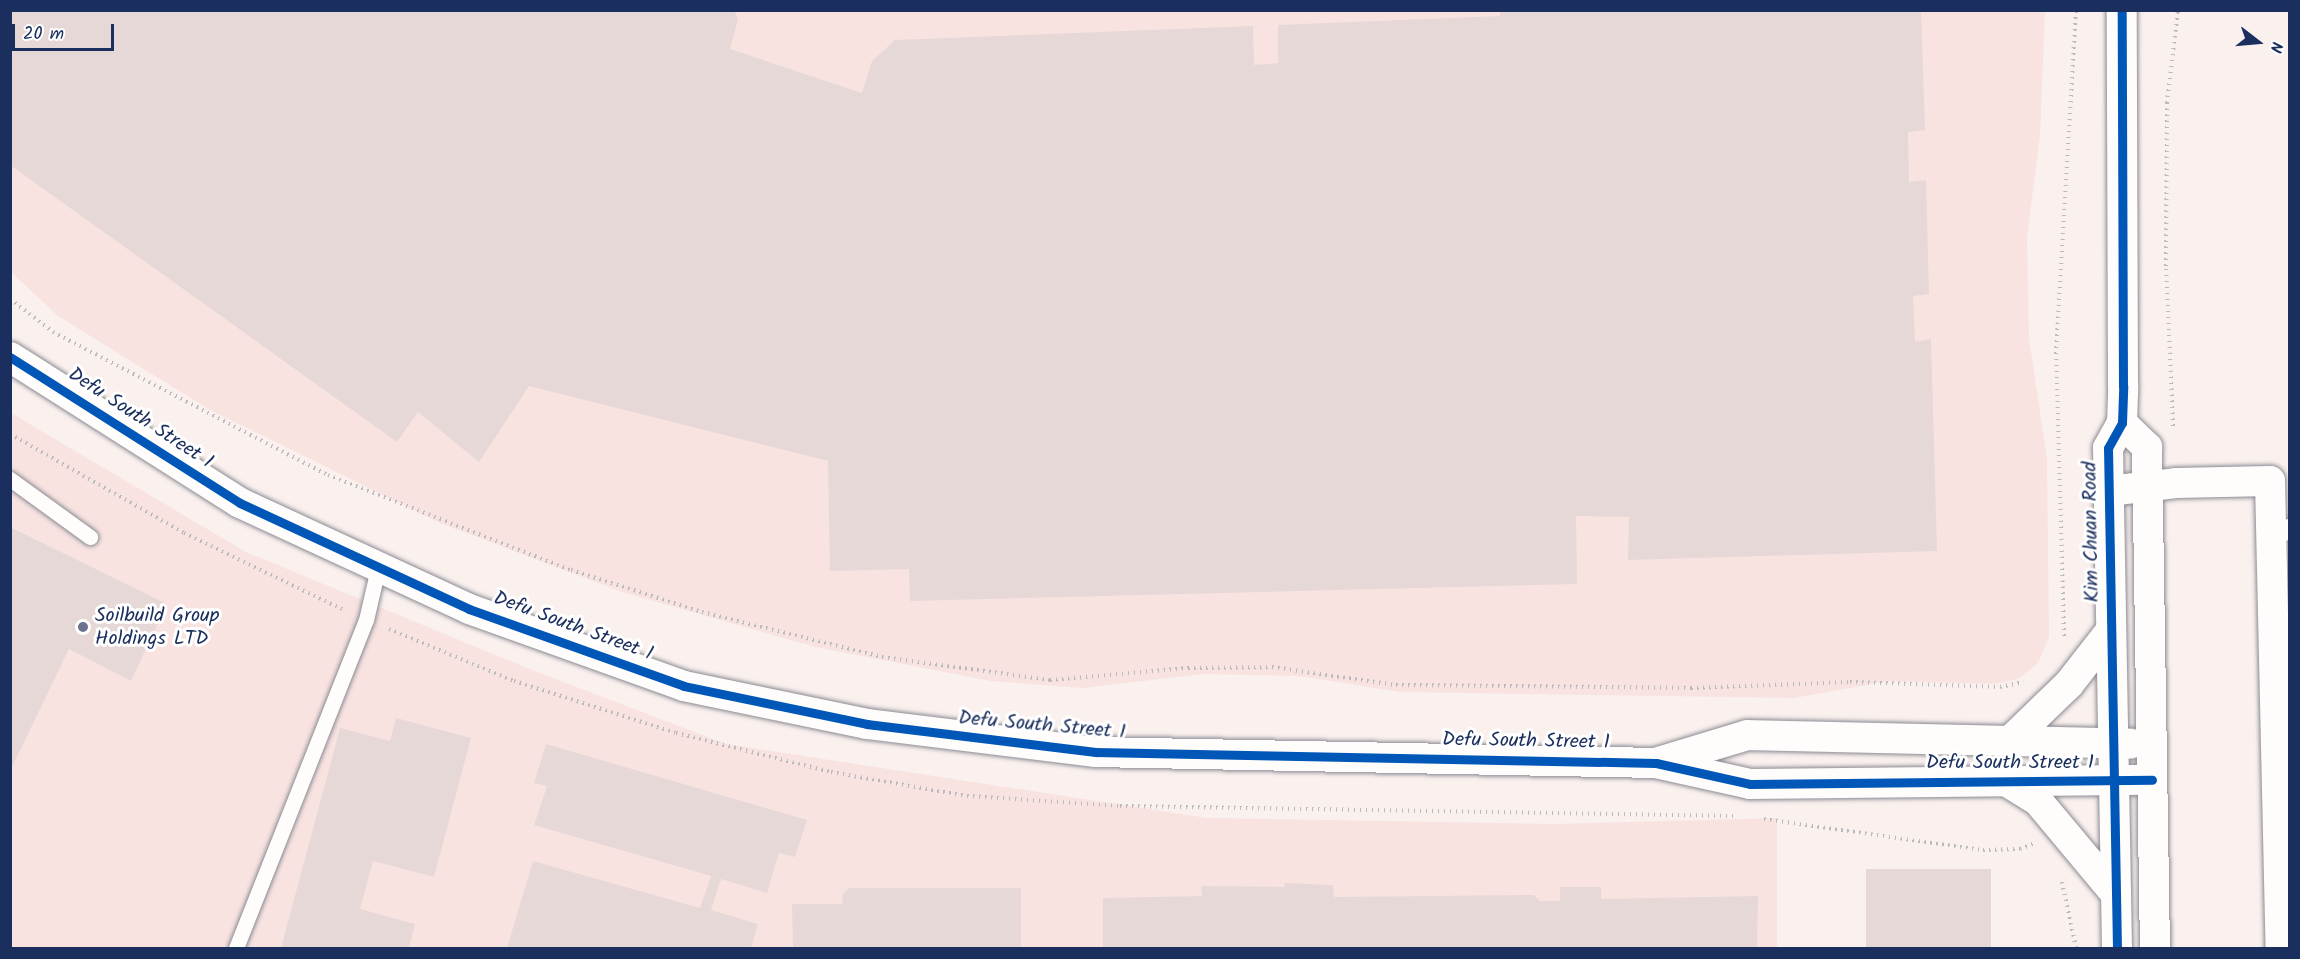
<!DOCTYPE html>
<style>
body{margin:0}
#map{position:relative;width:2300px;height:959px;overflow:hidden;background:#faf0ee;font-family:Kalam,sans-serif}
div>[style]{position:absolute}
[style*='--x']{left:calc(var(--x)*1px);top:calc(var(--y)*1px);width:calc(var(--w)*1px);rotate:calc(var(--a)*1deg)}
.built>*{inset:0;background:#f8e3e1}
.building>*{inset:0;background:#e7d8d8;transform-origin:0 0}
.path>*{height:4px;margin-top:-2px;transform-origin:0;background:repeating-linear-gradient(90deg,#b9babe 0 1.5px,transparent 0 6px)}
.roads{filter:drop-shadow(0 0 2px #8b8b93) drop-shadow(0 0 2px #8b8b93)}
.service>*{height:15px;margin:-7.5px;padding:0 7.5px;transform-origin:7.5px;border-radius:7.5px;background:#fefdfc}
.minor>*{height:30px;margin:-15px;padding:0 15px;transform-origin:15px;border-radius:15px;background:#fefdfc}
.cycleway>*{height:9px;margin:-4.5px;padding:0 4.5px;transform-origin:4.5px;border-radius:4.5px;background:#0057b8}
.dots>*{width:16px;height:16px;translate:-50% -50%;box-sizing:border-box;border:3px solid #fff;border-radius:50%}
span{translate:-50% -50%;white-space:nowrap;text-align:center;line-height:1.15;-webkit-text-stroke:6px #fff;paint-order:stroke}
.street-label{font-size:20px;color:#1b2f5e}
.poi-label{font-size:20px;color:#1b2f5e}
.left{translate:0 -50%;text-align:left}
.frame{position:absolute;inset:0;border:12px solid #1b2f5e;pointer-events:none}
.north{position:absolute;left:2228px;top:12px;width:60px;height:60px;-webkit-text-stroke:4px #fff;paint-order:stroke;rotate:106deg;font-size:16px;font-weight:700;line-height:24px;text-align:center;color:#1b2f5e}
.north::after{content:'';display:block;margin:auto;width:21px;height:27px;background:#1b2f5e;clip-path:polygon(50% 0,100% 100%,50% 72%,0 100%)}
.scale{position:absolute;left:12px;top:24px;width:102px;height:27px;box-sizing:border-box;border:3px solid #1b2f5e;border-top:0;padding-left:8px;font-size:18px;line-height:21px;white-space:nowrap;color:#1b2f5e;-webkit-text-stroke:4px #fff;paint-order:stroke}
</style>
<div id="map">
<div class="built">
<i style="clip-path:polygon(10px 11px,2045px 11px,2040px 135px,2027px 238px,2029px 338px,2047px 459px,2049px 637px,2038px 663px,2018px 679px,1993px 684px,1889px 681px,1794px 698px,1400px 692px,1299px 676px,1203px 674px,1083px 688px,991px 681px,815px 647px,622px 592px,440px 523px,210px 410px,58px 316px,11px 272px)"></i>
<i style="clip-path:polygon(11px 413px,246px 552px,532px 670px,726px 744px,1207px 818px,1555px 824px,1777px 818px,1777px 948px,11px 948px)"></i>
</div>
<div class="building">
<i style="clip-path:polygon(10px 10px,734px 10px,738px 19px,730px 49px,862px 93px,872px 61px,895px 40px,1253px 26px,1254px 65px,1278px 63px,1278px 25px,1500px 16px,1500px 10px,1921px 10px,1925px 130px,1908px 132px,1909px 182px,1926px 180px,1929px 294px,1913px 296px,1915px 342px,1931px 339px,1937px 551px,1628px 560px,1629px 517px,1576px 516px,1577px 584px,910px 601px,909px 569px,830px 571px,828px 461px,529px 386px,479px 462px,418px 412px,397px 442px,10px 165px)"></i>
<i style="clip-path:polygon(10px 527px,167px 604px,131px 681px,69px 649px,10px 771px)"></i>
<i style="clip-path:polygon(396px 718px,471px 738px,434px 877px,373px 861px,360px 909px,415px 924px,409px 948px,281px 948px,340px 728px,390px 741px)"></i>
<i style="clip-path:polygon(546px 744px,807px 820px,795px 857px,779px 853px,767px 893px,721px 879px,711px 910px,758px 924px,751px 948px,507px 948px,533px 861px,700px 908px,711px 876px,534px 825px,547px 786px,534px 783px)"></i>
<i style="left:1866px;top:869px;width:125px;height:79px"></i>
<i style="clip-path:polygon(1285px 883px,1333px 885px,1334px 897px,1534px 895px,1540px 901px,1560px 901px,1560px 887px,1601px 887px,1601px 899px,1758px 896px,1757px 948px,1103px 948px,1103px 898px,1202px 896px,1201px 886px,1284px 887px)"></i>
<i style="clip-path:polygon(849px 888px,1021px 888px,1021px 948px,793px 948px,792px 904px,842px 904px,843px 894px)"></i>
</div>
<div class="path">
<i style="--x:10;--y:299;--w:54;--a:37.5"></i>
<i style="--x:53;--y:332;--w:310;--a:27.5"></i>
<i style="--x:328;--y:475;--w:261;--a:21.4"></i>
<i style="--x:571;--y:570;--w:138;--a:17.8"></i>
<i style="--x:702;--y:612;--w:186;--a:14"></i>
<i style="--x:882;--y:657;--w:170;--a:7.8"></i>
<i style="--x:1050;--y:680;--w:139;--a:-5"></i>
<i style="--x:1188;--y:668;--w:84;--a:-0.7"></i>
<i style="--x:1272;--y:667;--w:125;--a:8.3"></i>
<i style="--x:1396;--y:685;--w:295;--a:0.6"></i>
<i style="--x:1691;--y:688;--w:159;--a:-2.2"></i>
<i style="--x:1850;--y:682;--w:150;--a:1.9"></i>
<i style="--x:2000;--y:687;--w:24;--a:-12"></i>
<i style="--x:2173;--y:426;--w:160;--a:-92.5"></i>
<i style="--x:2166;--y:266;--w:163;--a:-89.6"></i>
<i style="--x:2167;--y:103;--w:94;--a:-83.3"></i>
<i style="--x:10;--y:434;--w:200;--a:29.6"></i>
<i style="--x:184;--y:533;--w:178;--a:25.7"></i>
<i style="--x:389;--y:629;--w:135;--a:22.6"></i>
<i style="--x:514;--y:681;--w:170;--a:17.8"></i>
<i style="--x:676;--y:733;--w:160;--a:14.1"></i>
<i style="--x:831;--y:772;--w:138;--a:10"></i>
<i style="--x:967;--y:796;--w:153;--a:3.7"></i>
<i style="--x:1120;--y:806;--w:613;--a:0.93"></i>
<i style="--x:2064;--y:636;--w:282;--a:-91.6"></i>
<i style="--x:2056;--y:354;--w:345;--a:-86.7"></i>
<i style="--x:1764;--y:819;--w:221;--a:8.1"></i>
<i style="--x:1983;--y:850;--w:37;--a:-2"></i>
<i style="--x:2020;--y:849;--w:14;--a:-21"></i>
<i style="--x:2062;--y:882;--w:67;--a:78"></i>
</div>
<div class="roads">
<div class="service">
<i style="--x:10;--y:479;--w:99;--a:35.9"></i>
<i style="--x:2273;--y:544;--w:25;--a:-48"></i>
<i style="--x:236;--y:948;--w:353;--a:-68.4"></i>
<i style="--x:366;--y:620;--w:53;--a:-77"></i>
</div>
<div class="minor">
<i style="--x:10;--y:357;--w:272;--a:32.4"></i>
<i style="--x:240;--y:503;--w:252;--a:24.8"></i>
<i style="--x:469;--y:609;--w:228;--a:19.7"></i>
<i style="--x:684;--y:686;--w:187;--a:11.7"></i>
<i style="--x:867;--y:724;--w:230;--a:7"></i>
<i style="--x:1095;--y:752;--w:561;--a:1.12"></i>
<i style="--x:1656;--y:763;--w:96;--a:12.6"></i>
<i style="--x:1750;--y:784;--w:402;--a:-0.6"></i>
<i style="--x:2122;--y:423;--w:35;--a:44"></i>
<i style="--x:2147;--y:447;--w:501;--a:89.09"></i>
<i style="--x:2109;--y:491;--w:67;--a:-6.8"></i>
<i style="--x:2176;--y:483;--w:94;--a:-1.2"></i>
<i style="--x:2270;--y:481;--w:467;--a:88.7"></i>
<i style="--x:2012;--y:739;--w:79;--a:-44"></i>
<i style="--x:2069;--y:684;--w:68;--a:-52.1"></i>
<i style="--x:1658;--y:762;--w:94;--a:-16.7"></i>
<i style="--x:1748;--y:735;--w:383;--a:1.3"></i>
<i style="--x:2006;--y:781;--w:38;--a:32"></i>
<i style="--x:2038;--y:801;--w:120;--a:50.1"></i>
<i style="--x:2117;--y:948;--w:500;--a:-91.03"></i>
<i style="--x:2108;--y:448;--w:29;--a:-61"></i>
<i style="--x:2122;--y:423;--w:37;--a:-88"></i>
<i style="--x:2123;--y:386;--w:376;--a:-90.2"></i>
</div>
</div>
<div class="cycleway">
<i style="--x:10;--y:357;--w:272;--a:32.4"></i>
<i style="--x:240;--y:503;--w:252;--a:24.8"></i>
<i style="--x:469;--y:609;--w:228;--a:19.7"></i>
<i style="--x:684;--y:686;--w:187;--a:11.7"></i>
<i style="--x:867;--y:724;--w:230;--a:7"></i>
<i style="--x:1095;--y:752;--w:561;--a:1.12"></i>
<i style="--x:1656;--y:763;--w:96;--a:12.6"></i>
<i style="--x:1750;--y:784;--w:402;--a:-0.6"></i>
<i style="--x:2117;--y:948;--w:500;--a:-91.03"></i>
<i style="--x:2108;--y:448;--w:29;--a:-61"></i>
<i style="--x:2122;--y:423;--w:37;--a:-88"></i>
<i style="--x:2123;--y:386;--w:376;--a:-90.2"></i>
</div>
<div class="dots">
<i style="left:83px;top:627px;background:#697390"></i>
</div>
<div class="street-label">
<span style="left:140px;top:419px;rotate:33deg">Defu South Street 1</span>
<span style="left:2092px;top:532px;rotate:-91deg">Kim Chuan Road</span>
<span style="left:573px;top:627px;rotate:20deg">Defu South Street 1</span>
<span style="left:1042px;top:726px;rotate:5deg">Defu South Street 1</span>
<span style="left:1526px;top:742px;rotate:1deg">Defu South Street 1</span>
<span style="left:2010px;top:763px">Defu South Street 1</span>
</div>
<div class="poi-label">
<span class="left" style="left:95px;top:628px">Soilbuild Group<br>Holdings LTD</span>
</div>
<div class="frame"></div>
<div class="north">N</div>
<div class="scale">20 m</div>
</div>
